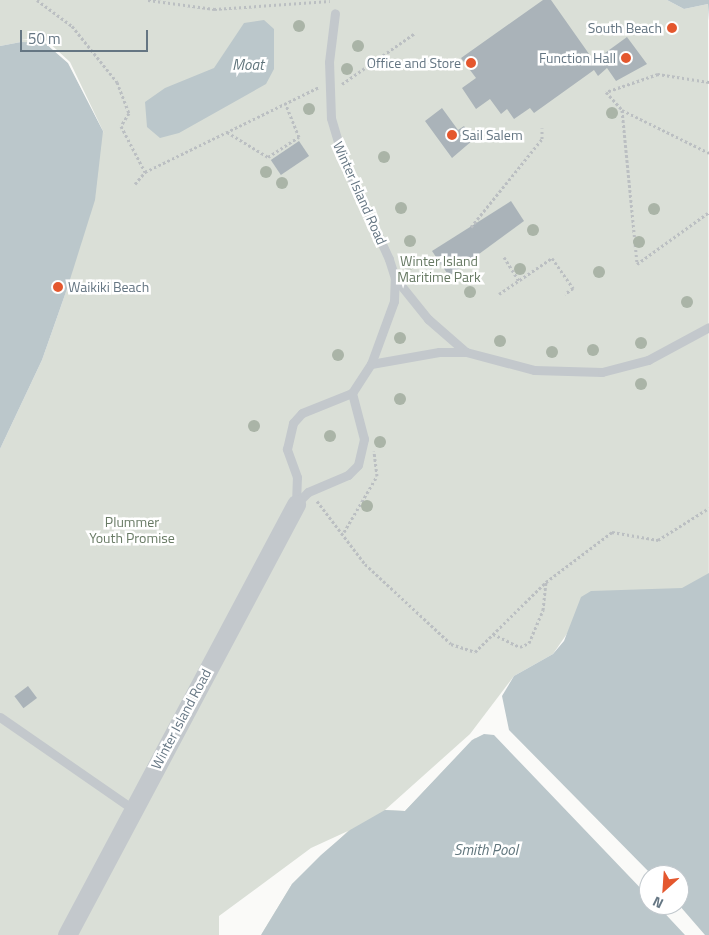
<!DOCTYPE html>
<style>
body{margin:0}
#map{position:relative;width:709px;height:935px;overflow:hidden;background:#fafaf8;font-family:"Titillium Web",sans-serif}
div>[style]{position:absolute}
[style*='--x']{left:calc(var(--x)*1px);top:calc(var(--y)*1px);width:calc(var(--w)*1px);rotate:calc(var(--a)*1deg)}
.green>*{inset:0;background:#dadfd7}
.water>*{inset:0;background:#bbc7cb}
.pier>*{inset:0;background:#fafaf8}
.building>*{inset:0;background:#aab3b9;transform-origin:0 0}
.path>*{height:3px;margin-top:-1.5px;transform-origin:0;background:repeating-linear-gradient(90deg,#bbbfc2 0 2.5px,transparent 0 5px)}
.service>*{height:9px;margin:-4.5px;padding:0 4.5px;transform-origin:4.5px;border-radius:4.5px;background:#c3c8cc}
.minor>*{height:19px;margin:-9.5px;padding:0 9.5px;transform-origin:9.5px;border-radius:9.5px;background:#c3c8cc}
.trees>*{width:12px;height:12px;margin:-6px;border-radius:50%;background:#aab4a7}
.dots>*{width:14px;height:14px;translate:-50% -50%;box-sizing:border-box;border:2px solid #fff;border-radius:50%}
span{translate:-50% -50%;white-space:nowrap;text-align:center;line-height:1.15;-webkit-text-stroke:5px #fff;paint-order:stroke}
.poi-label{font-size:14px;color:#657683}
.right{translate:-100% -50%;text-align:right}
.left{translate:0 -50%;text-align:left}
.street-label{font-size:14px;color:#657683}
.park-label{font-size:14px;color:#687a64}
.water-label{font-size:15px;color:#60757c;font-style:italic}
.north{position:absolute;left:639px;top:865px;width:50px;height:50px;box-sizing:border-box;background:#fff;border:1px solid #c1c8cd;border-radius:50%;rotate:206deg;font-size:14px;font-weight:700;line-height:20px;text-align:center;color:#657683}
.north::after{content:'';display:block;margin:auto;width:18px;height:22px;background:#e4572e;clip-path:polygon(50% 0,100% 100%,50% 72%,0 100%)}
.scale{position:absolute;left:20px;top:30px;width:128px;height:22px;box-sizing:border-box;border:2px solid #657683;border-top:0;padding-left:6px;font-size:15px;line-height:18px;white-space:nowrap;color:#657683;-webkit-text-stroke:4px #fff;paint-order:stroke}
</style>
<div id="map">
<div class="green">
<i style="clip-path:polygon(0 0,667px 0,684px 9px,708px 4px,709px 746px,573px 625px,553px 654px,514px 676px,470px 734px,385px 810px,405px 811px,475px 738px,498px 760px,261px 935px,292px 884px,348px 831px,311px 848px,219px 916px,219px 935px,0 935px,0 449px,42px 360px,67px 289px,21px 42px,0 46px)"></i>
</div>
<div class="water">
<i style="clip-path:polygon(667px 0,709px 0,709px 21px,708px 4px,684px 9px)"></i>
<i style="clip-path:polygon(264px 20px,274px 29px,274px 69px,266px 84px,179px 133px,160px 138px,147px 127px,145px 102px,165px 88px,214px 68px,244px 23px)"></i>
<i style="clip-path:polygon(21px 42px,45px 43px,68px 63px,103px 131px,95px 200px,67px 289px,42px 360px,0 449px,0 46px)"></i>
<i style="clip-path:polygon(709px 573px,709px 935px,705px 935px,679px 905px,679px 875px,652px 875px,509px 730px,502px 696px,514px 676px,553px 654px,564px 641px,581px 597px,591px 591px,682px 588px)"></i>
<i style="clip-path:polygon(484px 734px,494px 735px,649px 897px,649px 905px,657px 905px,685px 935px,261px 935px,292px 884px,321px 855px,350px 830px,385px 810px,405px 811px,472px 740px)"></i>
</div>
<div class="pier">
<i style="clip-path:polygon(21px 39px,46px 40px,70px 62px,105px 135px,68px 63px,45px 43px)"></i>
</div>
<div class="building">
<i style="clip-path:polygon(543px 0,551px 0,594px 61px,627px 37px,647px 64px,616px 81px,607px 68px,598px 76px,594px 70px,534px 113px,530px 108px,514px 119px,507px 109px,501px 114px,490px 99px,476px 109px,462px 88px,476px 78px,461px 58px)"></i>
<i style="clip-path:polygon(442px 108px,458px 130px,464px 126px,473px 140px,452px 158px,425px 121px)"></i>
<i style="left:299px;top:141px;width:18px;height:34px;rotate:56deg"></i>
<i style="clip-path:polygon(511px 201px,524px 221px,449px 276px,432px 251px)"></i>
<i style="left:28px;top:686px;width:15px;height:17px;rotate:53deg"></i>
</div>
<div class="path">
<i style="--x:37;--y:0;--w:44;--a:36.6"></i>
<i style="--x:72;--y:26;--w:72;--a:51.2"></i>
<i style="--x:117;--y:82;--w:33;--a:69"></i>
<i style="--x:129;--y:113;--w:15;--a:122"></i>
<i style="--x:121;--y:126;--w:52;--a:62.4"></i>
<i style="--x:148;--y:0;--w:67;--a:7.8"></i>
<i style="--x:214;--y:9;--w:116;--a:-3.9"></i>
<i style="--x:709;--y:82;--w:52;--a:-171.1"></i>
<i style="--x:658;--y:74;--w:55;--a:160.9"></i>
<i style="--x:606;--y:92;--w:24;--a:48"></i>
<i style="--x:622;--y:110;--w:97;--a:26.3"></i>
<i style="--x:342;--y:84;--w:89;--a:-34.9"></i>
<i style="--x:622;--y:110;--w:155;--a:84.4"></i>
<i style="--x:637;--y:264;--w:89;--a:-35.8"></i>
<i style="--x:227;--y:132;--w:48;--a:31.4"></i>
<i style="--x:268;--y:157;--w:37;--a:-33"></i>
<i style="--x:299;--y:137;--w:37;--a:-112"></i>
<i style="--x:135;--y:184;--w:16;--a:-50"></i>
<i style="--x:145;--y:172;--w:194;--a:-26"></i>
<i style="--x:471;--y:227;--w:113;--a:-51.1"></i>
<i style="--x:542;--y:139;--w:11;--a:-90"></i>
<i style="--x:504;--y:257;--w:28;--a:58"></i>
<i style="--x:414;--y:282;--w:32;--a:-36"></i>
<i style="--x:499;--y:294;--w:64;--a:-34.2"></i>
<i style="--x:552;--y:258;--w:37;--a:55"></i>
<i style="--x:573;--y:288;--w:10;--a:143"></i>
<i style="--x:317;--y:501;--w:79;--a:52.7"></i>
<i style="--x:365;--y:564;--w:117;--a:42.9"></i>
<i style="--x:451;--y:644;--w:25;--a:18"></i>
<i style="--x:475;--y:652;--w:100;--a:-44.6"></i>
<i style="--x:546;--y:582;--w:83;--a:-37.1"></i>
<i style="--x:612;--y:532;--w:47;--a:9.9"></i>
<i style="--x:658;--y:540;--w:60;--a:-32.1"></i>
<i style="--x:344;--y:532;--w:65;--a:-59.5"></i>
<i style="--x:377;--y:476;--w:25;--a:-97"></i>
<i style="--x:493;--y:634;--w:30;--a:26"></i>
<i style="--x:520;--y:647;--w:10;--a:-24"></i>
<i style="--x:529;--y:643;--w:36;--a:-67"></i>
<i style="--x:543;--y:610;--w:28;--a:-84"></i>
</div>
<div class="service">
<i style="--x:395;--y:278;--w:53;--a:51.2"></i>
<i style="--x:428;--y:319;--w:50;--a:41"></i>
<i style="--x:371;--y:364;--w:69;--a:-10"></i>
<i style="--x:439;--y:352;--w:27;--a:0"></i>
<i style="--x:466;--y:352;--w:70;--a:14.8"></i>
<i style="--x:534;--y:370;--w:68;--a:1.7"></i>
<i style="--x:602;--y:372;--w:48;--a:-14.6"></i>
<i style="--x:648;--y:360;--w:69;--a:-28.4"></i>
<i style="--x:296;--y:504;--w:27;--a:-88"></i>
<i style="--x:297;--y:477;--w:30;--a:-110"></i>
<i style="--x:287;--y:449;--w:27;--a:-77"></i>
<i style="--x:293;--y:423;--w:13;--a:-48"></i>
<i style="--x:302;--y:413;--w:54;--a:-21.8"></i>
<i style="--x:352;--y:393;--w:35;--a:-57"></i>
<i style="--x:371;--y:364;--w:67;--a:-69.9"></i>
<i style="--x:394;--y:301;--w:23;--a:-88"></i>
<i style="--x:395;--y:278;--w:20;--a:-108"></i>
<i style="--x:389;--y:259;--w:107;--a:-114.9"></i>
<i style="--x:344;--y:162;--w:46;--a:-106.5"></i>
<i style="--x:331;--y:118;--w:56;--a:-92"></i>
<i style="--x:329;--y:62;--w:49;--a:-83"></i>
<i style="--x:296;--y:504;--w:17;--a:-45"></i>
<i style="--x:308;--y:492;--w:43;--a:-23"></i>
<i style="--x:348;--y:475;--w:14;--a:-45"></i>
<i style="--x:358;--y:465;--w:27;--a:-77"></i>
<i style="--x:364;--y:439;--w:48;--a:-104.6"></i>
<i style="--x:0;--y:717;--w:162;--a:34.7"></i>
</div>
<div class="minor">
<i style="--x:67;--y:935;--w:488;--a:-62"></i>
</div>
<div class="trees">
<i style="left:299px;top:26px"></i>
<i style="left:358px;top:46px"></i>
<i style="left:347px;top:69px"></i>
<i style="left:309px;top:109px"></i>
<i style="left:612px;top:113px"></i>
<i style="left:384px;top:157px"></i>
<i style="left:266px;top:172px"></i>
<i style="left:282px;top:183px"></i>
<i style="left:401px;top:208px"></i>
<i style="left:654px;top:209px"></i>
<i style="left:533px;top:230px"></i>
<i style="left:410px;top:241px"></i>
<i style="left:639px;top:242px"></i>
<i style="left:409px;top:264px"></i>
<i style="left:520px;top:269px"></i>
<i style="left:599px;top:272px"></i>
<i style="left:470px;top:292px"></i>
<i style="left:687px;top:302px"></i>
<i style="left:400px;top:338px"></i>
<i style="left:500px;top:341px"></i>
<i style="left:641px;top:343px"></i>
<i style="left:593px;top:350px"></i>
<i style="left:552px;top:352px"></i>
<i style="left:338px;top:355px"></i>
<i style="left:641px;top:384px"></i>
<i style="left:400px;top:399px"></i>
<i style="left:254px;top:426px"></i>
<i style="left:330px;top:436px"></i>
<i style="left:380px;top:442px"></i>
<i style="left:367px;top:506px"></i>
</div>
<div class="dots">
<i style="left:672px;top:28px;background:#e4572e"></i>
<i style="left:626px;top:58px;background:#e4572e"></i>
<i style="left:471px;top:63px;background:#e4572e"></i>
<i style="left:452px;top:135px;background:#e4572e"></i>
<i style="left:58px;top:287px;background:#e4572e"></i>
</div>
<div class="poi-label">
<span class="right" style="left:662px;top:28px">South Beach</span>
<span class="right" style="left:616px;top:58px">Function Hall</span>
<span class="right" style="left:461px;top:63px">Office and Store</span>
<span class="left" style="left:462px;top:135px">Sail Salem</span>
<span class="left" style="left:68px;top:287px">Waikiki Beach</span>
</div>
<div class="street-label">
<span style="left:360px;top:193px;rotate:66deg">Winter Island Road</span>
<span style="left:181px;top:719px;rotate:-62deg">Winter Island Road</span>
</div>
<div class="park-label">
<span style="left:439px;top:269px">Winter Island<br>Maritime Park</span>
<span style="left:132px;top:530px">Plummer<br>Youth Promise</span>
</div>
<div class="water-label">
<span style="left:248px;top:65px">Moat</span>
<span style="left:486px;top:850px">Smith Pool</span>
</div>
<div class="north">N</div>
<div class="scale">50 m</div>
</div>
